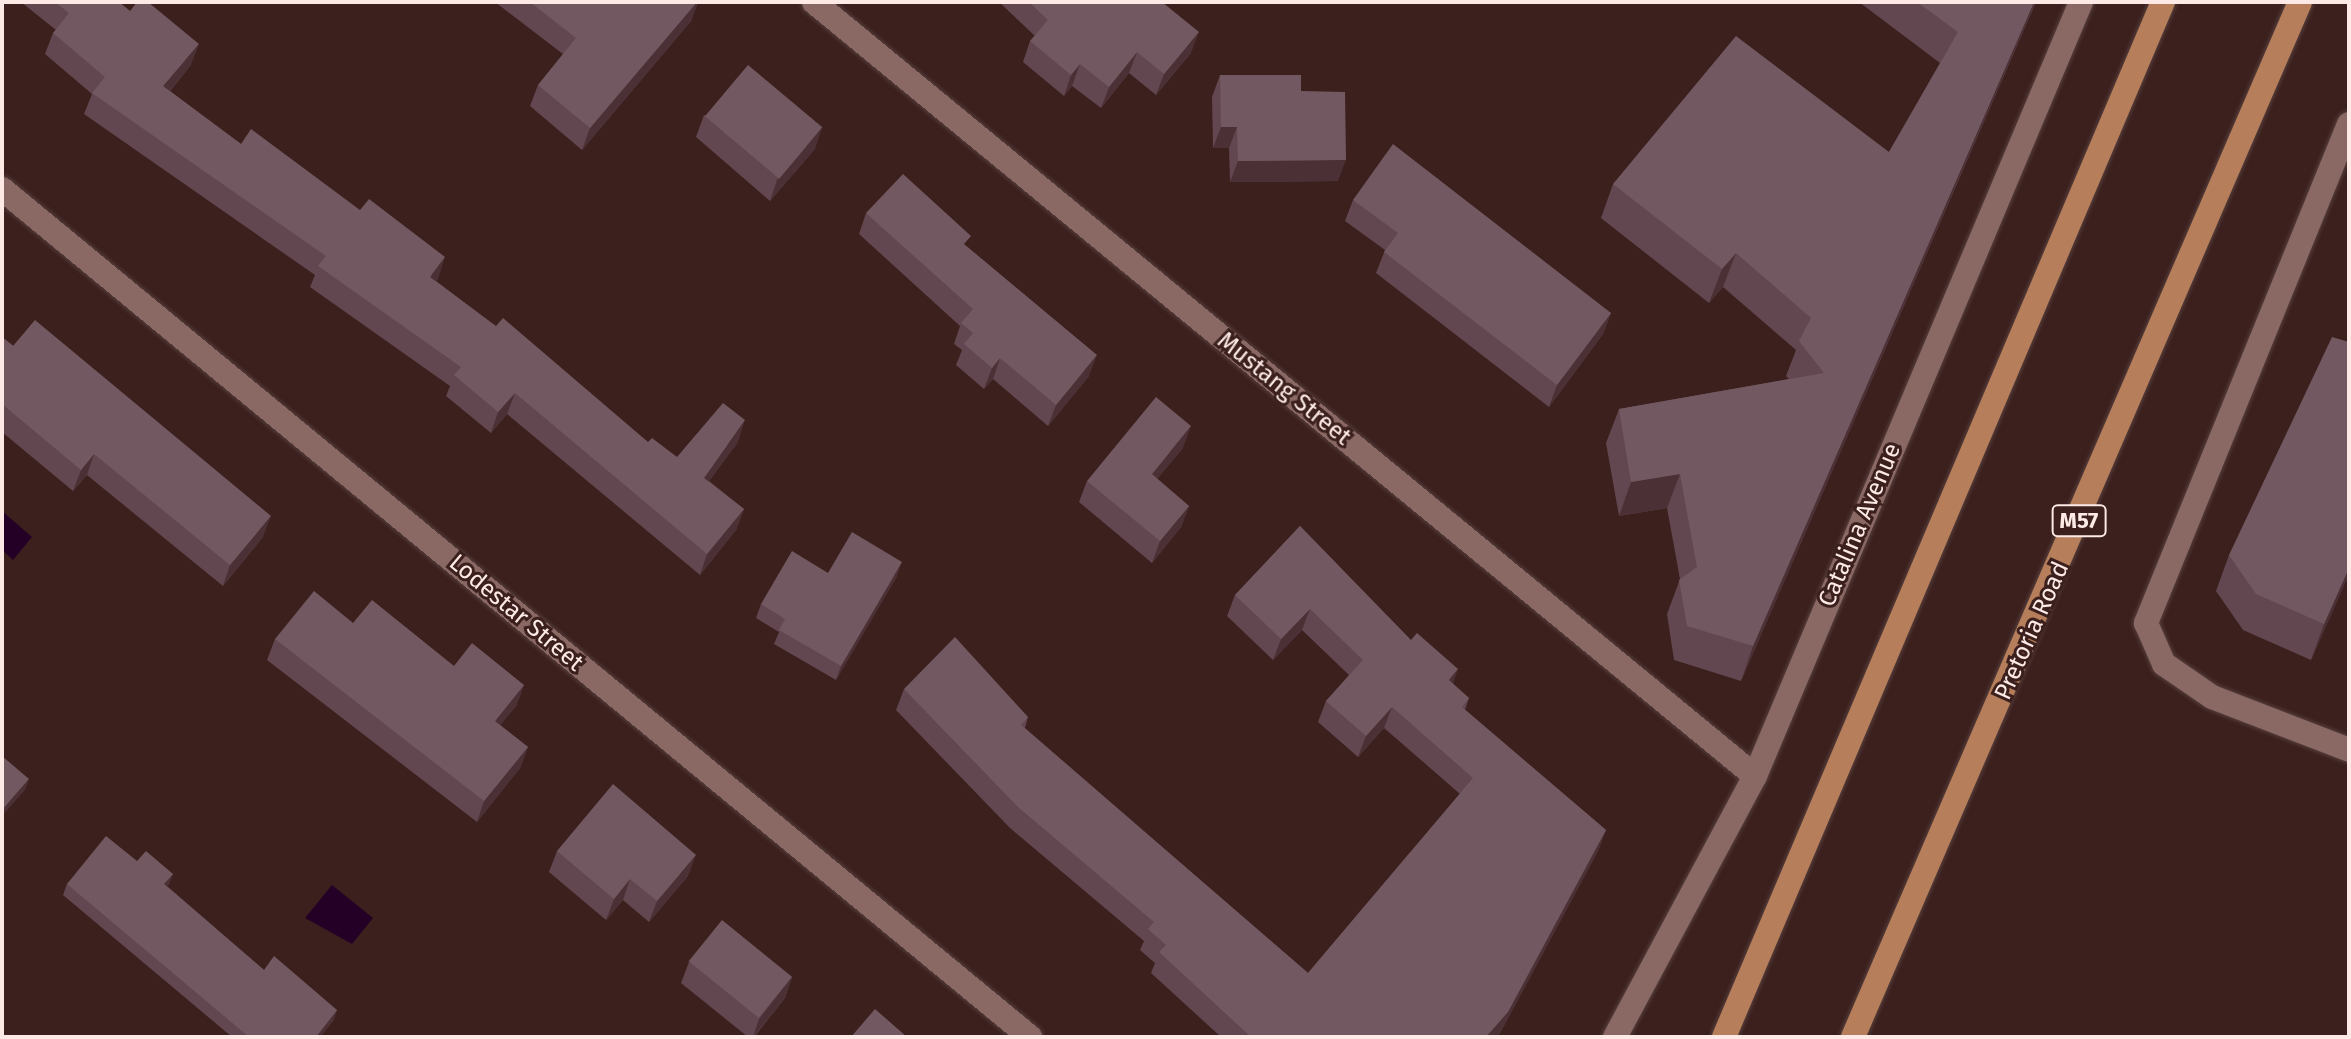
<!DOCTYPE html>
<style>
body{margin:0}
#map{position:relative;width:2351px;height:1039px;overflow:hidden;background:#3b201d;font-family:"Fira Sans",sans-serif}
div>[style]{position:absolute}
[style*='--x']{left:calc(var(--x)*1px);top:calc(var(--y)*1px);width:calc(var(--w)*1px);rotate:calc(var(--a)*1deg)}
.water>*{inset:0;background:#240027}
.roads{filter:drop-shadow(0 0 2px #563f3d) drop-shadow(0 0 2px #563f3d)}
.street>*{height:24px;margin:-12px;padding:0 12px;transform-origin:12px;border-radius:12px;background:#8a6965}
.primary>*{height:24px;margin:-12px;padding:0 12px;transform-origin:12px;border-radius:12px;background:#b67e5a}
.wall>*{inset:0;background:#624750}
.shaded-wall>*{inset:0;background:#4b3035}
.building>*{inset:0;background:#725961;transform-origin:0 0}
span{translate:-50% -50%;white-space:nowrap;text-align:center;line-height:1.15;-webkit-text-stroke:6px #3b201d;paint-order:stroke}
.shield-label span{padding:2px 6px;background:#3b201d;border:2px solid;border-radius:6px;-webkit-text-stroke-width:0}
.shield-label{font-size:22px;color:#fdeae7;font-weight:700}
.street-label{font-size:24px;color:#fdeae7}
.frame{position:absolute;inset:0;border:4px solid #fdeae7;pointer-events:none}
</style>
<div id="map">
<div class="water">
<i style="clip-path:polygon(2px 511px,32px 537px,13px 560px,2px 550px)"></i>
<i style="clip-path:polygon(332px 885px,373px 918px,352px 944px,305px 918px)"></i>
</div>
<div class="roads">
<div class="street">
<i style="--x:814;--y:2;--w:1218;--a:39.44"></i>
<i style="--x:2349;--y:124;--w:539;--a:112.14"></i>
<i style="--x:2146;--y:623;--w:45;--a:66.3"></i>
<i style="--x:2164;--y:664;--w:58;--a:34.5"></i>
<i style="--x:2212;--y:697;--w:147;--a:21.1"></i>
<i style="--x:2;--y:189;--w:1333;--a:39.52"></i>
<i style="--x:1615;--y:1037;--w:296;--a:-61.8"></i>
<i style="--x:1755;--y:776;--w:840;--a:-67.16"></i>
</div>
<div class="primary">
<i style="--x:1724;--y:1037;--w:1124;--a:-67.02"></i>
<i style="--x:1853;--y:1037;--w:1127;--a:-66.64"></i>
</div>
</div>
<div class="wall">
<i style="clip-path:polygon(21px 2px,119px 2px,191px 65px,170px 91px,241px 144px,438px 279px,436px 281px,648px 442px,677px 457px,738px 442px,709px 481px,744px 509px,736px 530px,700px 575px,507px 414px,491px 433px,446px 396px,450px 386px,310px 287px,315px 275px,84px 114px,92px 94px,45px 54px,53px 33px,56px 30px)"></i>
<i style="clip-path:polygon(495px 2px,698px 2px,691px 21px,582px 150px,530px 106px,538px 85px,563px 54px)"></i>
<i style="clip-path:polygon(999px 2px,1162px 2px,1191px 53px,1156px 95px,1129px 73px,1101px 108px,1072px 86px,1064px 96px,1023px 62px,1030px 41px,1035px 36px)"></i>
<i style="clip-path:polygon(1859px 2px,2036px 2px,1741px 681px,1674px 660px,1667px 614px,1680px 579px,1667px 508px,1619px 516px,1606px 443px,1619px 409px,1789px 379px,1786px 376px,1796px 350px,1723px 287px,1709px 303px,1601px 218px,1613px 184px,1889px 152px,1940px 63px)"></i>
<i style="clip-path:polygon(1220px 75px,1301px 91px,1338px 181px,1230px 182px,1229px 148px,1213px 148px,1212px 97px)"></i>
<i style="clip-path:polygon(704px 115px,815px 149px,770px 201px,696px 137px)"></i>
<i style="clip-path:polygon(1353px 200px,1611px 313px,1603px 334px,1549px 407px,1376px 273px,1385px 250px,1345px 221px)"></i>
<i style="clip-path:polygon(866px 213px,967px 247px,1089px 376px,1048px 426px,993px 379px,984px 389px,956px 365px,962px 350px,954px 344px,960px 326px,859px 234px)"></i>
<i style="clip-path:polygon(2px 337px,263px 537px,223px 586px,87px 475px,73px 491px,2px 432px)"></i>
<i style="clip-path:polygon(2349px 342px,2349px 574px,2311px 660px,2243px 630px,2216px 591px,2229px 555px)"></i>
<i style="clip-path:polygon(1183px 448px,1157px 479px,1189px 506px,1181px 527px,1152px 563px,1079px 502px,1087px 481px)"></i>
<i style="clip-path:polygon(1300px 526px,1453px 684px,1469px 698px,1465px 710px,1606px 830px,1598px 851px,1500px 1033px,1497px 1037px,1221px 1037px,1151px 973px,1155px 963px,1140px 950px,1144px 941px,1010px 828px,896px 710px,904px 689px,1028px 717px,1025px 728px,1308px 973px,1460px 794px,1384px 728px,1358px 757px,1318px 722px,1326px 701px,1349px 675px,1302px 630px,1273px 660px,1227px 616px,1235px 595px)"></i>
<i style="clip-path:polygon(828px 573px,897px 576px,836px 680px,774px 644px,779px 632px,756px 618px,761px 604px)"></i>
<i style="clip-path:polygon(353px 623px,454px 666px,524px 685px,516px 706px,500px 725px,528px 747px,520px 768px,477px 822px,267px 660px,275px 639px)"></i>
<i style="clip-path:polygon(557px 851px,688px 876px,649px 922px,623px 900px,606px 920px,549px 872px)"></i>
<i style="clip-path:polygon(137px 861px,173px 874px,167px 886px,264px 970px,337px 1010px,333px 1021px,320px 1037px,232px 1037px,63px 895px,67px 884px)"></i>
<i style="clip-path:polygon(689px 962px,792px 977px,785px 998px,754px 1037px,748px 1037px,681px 983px)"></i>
</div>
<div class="shaded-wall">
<i style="clip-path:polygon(697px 2px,698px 2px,691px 21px,582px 150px,590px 128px)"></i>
<i style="clip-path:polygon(2034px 2px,2036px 2px,2033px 8px,1741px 681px,1753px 646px)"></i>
<i style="clip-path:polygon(1199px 32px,1191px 53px,1156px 95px,1164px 74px)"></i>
<i style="clip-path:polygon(199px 44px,191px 65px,156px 107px,163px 86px)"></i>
<i style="clip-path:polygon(1137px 52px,1129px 73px,1101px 108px,1109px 87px)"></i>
<i style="clip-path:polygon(1080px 64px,1072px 86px,1064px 96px,1071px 75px)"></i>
<i style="clip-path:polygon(1221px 127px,1237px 127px,1229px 148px,1213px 148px)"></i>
<i style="clip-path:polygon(822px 128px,815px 149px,770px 201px,777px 180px)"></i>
<i style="clip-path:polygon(1346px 160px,1338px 181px,1230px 182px,1238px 161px)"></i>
<i style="clip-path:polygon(1736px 253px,1723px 287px,1709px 303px,1722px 269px)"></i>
<i style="clip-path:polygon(445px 257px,438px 279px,423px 298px,430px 277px)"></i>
<i style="clip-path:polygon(1611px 313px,1603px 334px,1549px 407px,1557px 385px)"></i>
<i style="clip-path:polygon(1097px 355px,1089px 376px,1048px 426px,1056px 405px)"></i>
<i style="clip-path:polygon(1000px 358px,993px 379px,984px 389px,992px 368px)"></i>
<i style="clip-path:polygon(515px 393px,507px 414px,491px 433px,498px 412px)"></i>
<i style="clip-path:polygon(745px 420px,738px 442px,696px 499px,704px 478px)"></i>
<i style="clip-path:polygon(1191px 426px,1183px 448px,1144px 495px,1152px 474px)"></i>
<i style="clip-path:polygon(94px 454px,87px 475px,73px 491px,81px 470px)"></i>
<i style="clip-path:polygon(1680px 474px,1667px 508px,1619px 516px,1631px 482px)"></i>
<i style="clip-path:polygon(1189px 506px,1181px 527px,1152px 563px,1160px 541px)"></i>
<i style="clip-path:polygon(744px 509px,736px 530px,700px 575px,707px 554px)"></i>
<i style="clip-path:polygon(271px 516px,263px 537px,223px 586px,230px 565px)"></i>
<i style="clip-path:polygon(902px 562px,897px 576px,836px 680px,841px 666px)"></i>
<i style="clip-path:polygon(2349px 568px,2349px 574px,2311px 660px,2324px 624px)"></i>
<i style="clip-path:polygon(1310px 609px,1302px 630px,1273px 660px,1281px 639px)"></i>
<i style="clip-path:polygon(1458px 669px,1451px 690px,1449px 680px)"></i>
<i style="clip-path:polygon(524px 685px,516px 706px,487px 742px,495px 721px)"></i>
<i style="clip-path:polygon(1392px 707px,1384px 728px,1358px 757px,1366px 736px)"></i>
<i style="clip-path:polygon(528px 747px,520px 768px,477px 822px,484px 801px)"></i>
<i style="clip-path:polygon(29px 779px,25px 790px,2px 816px,2px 810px)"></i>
<i style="clip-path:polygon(1606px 830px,1598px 851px,1500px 1033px,1497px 1037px,1486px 1037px)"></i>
<i style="clip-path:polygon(696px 855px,688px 876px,649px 922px,657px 901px)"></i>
<i style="clip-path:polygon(173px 874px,169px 885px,160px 895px,164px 884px)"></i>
<i style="clip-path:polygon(630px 879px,623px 900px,606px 920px,614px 899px)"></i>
<i style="clip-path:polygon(792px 977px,785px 998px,753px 1037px,759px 1019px)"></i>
<i style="clip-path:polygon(337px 1010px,333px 1021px,320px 1037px,316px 1037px)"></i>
</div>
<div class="building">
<i style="clip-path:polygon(55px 2px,119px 2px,130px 11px,137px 2px,148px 2px,199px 44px,163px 86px,241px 144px,251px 129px,360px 210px,369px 199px,445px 257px,430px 277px,496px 326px,503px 318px,648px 442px,652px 438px,677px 457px,723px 403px,745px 420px,704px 478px,744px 509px,707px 554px,515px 393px,498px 412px,454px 375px,461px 367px,318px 266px,326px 256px,92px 93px,105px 77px,53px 33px,69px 13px)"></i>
<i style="clip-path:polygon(530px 2px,697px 2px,590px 128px,538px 85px,576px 38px)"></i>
<i style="clip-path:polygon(1029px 2px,1162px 2px,1199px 32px,1164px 74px,1137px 52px,1109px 87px,1080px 64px,1071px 75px,1030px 41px,1048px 20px)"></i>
<i style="clip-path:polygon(1917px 2px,2034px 2px,1753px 646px,1687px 626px,1679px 580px,1697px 567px,1680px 474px,1631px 482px,1619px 409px,1824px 373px,1799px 341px,1811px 318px,1736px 253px,1722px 269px,1613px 184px,1736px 36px,1889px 152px,1958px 32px)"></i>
<i style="left:748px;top:65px;width:97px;height:67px;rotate:40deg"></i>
<i style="clip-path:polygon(1220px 75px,1301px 75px,1301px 91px,1345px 92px,1346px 160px,1238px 161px,1237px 127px,1221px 127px)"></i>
<i style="clip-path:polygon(1393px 144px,1611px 313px,1557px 385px,1384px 252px,1398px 233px,1353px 200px)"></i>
<i style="clip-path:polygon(903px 174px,971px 236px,964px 244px,1097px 355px,1056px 405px,1000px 358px,992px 368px,964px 344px,973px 333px,961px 323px,973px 309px,866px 213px)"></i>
<i style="clip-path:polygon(35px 320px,271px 516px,230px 565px,94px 454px,81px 470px,2px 404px,2px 337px,13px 346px)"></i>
<i style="clip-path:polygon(2332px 337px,2349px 342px,2349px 568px,2324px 624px,2256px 594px,2229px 555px)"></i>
<i style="clip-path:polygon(1156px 397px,1191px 426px,1152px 474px,1189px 506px,1160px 541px,1087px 481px)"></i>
<i style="clip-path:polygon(1300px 526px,1411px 640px,1417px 633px,1458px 669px,1449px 680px,1469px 698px,1462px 707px,1606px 830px,1508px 1012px,1486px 1037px,1251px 1037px,1159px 952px,1166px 945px,1148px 929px,1154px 922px,1018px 807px,904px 689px,955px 637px,1028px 717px,1021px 725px,1308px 973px,1473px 778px,1392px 707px,1366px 736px,1326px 701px,1363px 660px,1310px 609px,1281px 639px,1235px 595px)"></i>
<i style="clip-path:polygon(852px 532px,902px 562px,841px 666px,779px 630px,785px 619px,761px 604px,792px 551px,828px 573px)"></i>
<i style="clip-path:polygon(314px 591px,353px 623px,372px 600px,454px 666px,472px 643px,524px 685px,495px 721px,528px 747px,484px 801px,275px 639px)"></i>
<i style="clip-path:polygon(2px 756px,29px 779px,2px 810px)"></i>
<i style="clip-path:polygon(613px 784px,696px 855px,657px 901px,630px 879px,614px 899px,557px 851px)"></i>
<i style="clip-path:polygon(106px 836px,137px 861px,146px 851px,173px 874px,164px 884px,264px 970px,274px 956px,337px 1010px,316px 1037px,249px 1037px,67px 884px)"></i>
<i style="left:722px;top:920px;width:90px;height:53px;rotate:39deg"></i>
<i style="clip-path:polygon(875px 1009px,907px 1037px,851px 1037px)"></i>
</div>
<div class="shield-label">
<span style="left:2079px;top:521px">M57</span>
</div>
<div class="street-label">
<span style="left:1284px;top:389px;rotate:39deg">Mustang Street</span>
<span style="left:1860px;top:525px;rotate:-67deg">Catalina Avenue</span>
<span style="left:516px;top:613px;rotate:40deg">Lodestar Street</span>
<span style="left:2032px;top:631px;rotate:-66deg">Pretoria Road</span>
</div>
<div class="frame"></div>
</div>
